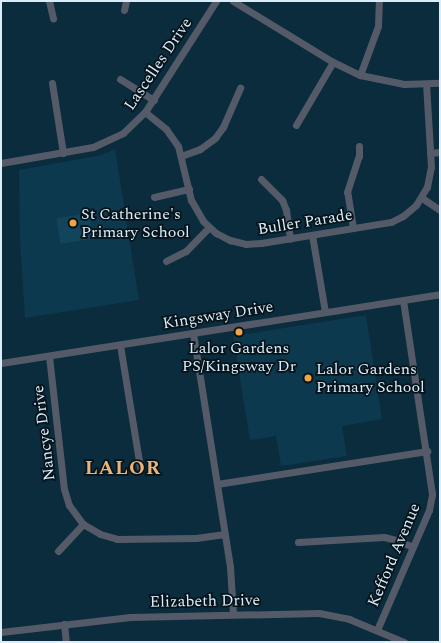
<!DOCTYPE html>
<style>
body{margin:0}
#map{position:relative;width:441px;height:643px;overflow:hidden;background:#0a2c3d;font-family:Spectral,serif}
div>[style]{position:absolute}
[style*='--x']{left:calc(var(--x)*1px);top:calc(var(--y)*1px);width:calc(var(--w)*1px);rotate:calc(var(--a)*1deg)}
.built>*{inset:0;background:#0c394d}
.green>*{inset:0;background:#12445c;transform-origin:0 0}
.minor>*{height:7px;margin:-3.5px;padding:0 3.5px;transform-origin:3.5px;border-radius:3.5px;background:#555a68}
.dots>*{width:11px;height:11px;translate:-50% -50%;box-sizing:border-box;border:2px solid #06131b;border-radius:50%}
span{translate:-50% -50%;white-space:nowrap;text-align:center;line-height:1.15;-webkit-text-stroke:3.5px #06131b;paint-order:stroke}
.street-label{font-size:16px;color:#dbedf8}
.poi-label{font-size:16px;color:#dbedf8}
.left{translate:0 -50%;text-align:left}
.district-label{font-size:20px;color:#eab377;font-weight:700;letter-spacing:1px}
.frame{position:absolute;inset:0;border:2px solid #dbedf8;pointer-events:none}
</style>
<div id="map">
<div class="built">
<i style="clip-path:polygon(115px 149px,139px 300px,25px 318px,20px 241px,19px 170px,102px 155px)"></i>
<i style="clip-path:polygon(366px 315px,382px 419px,342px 426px,347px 456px,281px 466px,276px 436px,250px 440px,233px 336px)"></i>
</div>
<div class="green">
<i style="left:89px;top:213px;width:26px;height:33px;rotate:81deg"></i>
</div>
<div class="minor">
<i style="--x:49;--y:1;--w:18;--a:77"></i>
<i style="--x:233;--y:1;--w:117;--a:31.4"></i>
<i style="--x:333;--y:62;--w:30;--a:26"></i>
<i style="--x:360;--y:75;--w:45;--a:11.6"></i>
<i style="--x:404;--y:84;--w:36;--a:-2"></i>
<i style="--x:124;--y:10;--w:9;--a:-77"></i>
<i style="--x:360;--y:75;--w:52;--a:-69.8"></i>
<i style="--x:378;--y:26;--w:25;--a:-88"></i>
<i style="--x:120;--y:79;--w:40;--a:32"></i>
<i style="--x:52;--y:83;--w:71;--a:81.1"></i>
<i style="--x:145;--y:112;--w:27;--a:39"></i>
<i style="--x:166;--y:129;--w:21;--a:55"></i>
<i style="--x:178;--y:146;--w:56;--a:76.5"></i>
<i style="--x:191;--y:200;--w:24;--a:60"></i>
<i style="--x:203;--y:221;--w:18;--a:43"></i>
<i style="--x:216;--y:233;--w:16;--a:27"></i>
<i style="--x:230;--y:240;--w:16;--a:14"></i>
<i style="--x:246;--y:244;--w:15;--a:-4"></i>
<i style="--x:261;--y:243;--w:132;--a:-9.2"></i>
<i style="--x:391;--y:222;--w:13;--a:-27"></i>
<i style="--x:403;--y:216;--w:17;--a:-40"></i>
<i style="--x:416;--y:205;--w:21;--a:-59"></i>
<i style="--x:427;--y:187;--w:20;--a:-79"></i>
<i style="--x:431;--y:167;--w:83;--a:-93.4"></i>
<i style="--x:296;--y:125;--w:73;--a:-59.6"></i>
<i style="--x:430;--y:153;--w:10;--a:-6"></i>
<i style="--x:181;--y:156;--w:20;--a:-20"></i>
<i style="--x:200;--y:149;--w:19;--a:-36"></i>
<i style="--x:215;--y:138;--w:14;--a:-54"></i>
<i style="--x:223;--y:127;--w:43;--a:-66.4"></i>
<i style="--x:1;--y:163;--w:93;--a:-9.9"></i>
<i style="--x:93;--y:147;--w:33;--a:-25"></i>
<i style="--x:123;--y:133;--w:30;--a:-44"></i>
<i style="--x:145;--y:112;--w:132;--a:-57.4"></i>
<i style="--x:261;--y:179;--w:30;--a:45"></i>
<i style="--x:282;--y:200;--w:11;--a:68"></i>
<i style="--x:286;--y:210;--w:29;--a:82"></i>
<i style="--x:154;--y:197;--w:36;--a:-13"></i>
<i style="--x:422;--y:198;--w:22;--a:34"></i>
<i style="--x:353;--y:228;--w:36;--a:-99"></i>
<i style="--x:347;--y:192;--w:38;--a:-72"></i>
<i style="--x:359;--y:156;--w:10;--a:-90"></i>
<i style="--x:312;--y:235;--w:78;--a:80.4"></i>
<i style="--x:166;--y:261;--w:22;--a:-27"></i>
<i style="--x:186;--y:251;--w:33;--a:-46"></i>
<i style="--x:193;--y:333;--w:237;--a:81"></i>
<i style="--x:230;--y:567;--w:47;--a:86.3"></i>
<i style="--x:120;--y:345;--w:124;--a:80.7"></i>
<i style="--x:49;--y:356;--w:134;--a:83.6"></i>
<i style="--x:64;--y:489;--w:17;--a:73"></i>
<i style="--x:69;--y:505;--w:24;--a:54"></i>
<i style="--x:83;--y:524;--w:20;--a:30"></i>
<i style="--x:100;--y:534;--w:18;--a:16"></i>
<i style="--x:117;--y:539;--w:79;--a:-0.7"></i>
<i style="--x:196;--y:538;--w:29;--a:-8"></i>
<i style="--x:1;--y:363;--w:444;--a:-8.9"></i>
<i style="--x:217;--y:484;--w:213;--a:-8.9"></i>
<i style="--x:298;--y:542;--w:86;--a:-3.3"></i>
<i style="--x:384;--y:537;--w:12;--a:14"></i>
<i style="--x:396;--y:540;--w:18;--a:22"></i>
<i style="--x:58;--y:551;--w:37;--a:-47"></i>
<i style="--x:64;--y:624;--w:18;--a:84"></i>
<i style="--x:377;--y:630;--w:131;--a:-66.6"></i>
<i style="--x:429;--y:510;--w:16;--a:-79"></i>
<i style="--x:432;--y:494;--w:196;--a:-98.5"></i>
<i style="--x:1;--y:632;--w:130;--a:-6.6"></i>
<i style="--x:130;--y:617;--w:189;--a:-1.2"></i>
<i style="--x:319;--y:613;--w:31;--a:11"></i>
<i style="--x:349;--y:619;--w:60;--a:22.7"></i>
</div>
<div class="dots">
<i style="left:73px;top:223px;background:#f3a442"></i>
<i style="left:239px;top:332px;background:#f3a442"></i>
<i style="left:308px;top:378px;background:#f3a442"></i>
</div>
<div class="street-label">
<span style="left:158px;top:64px;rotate:-56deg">Lascelles Drive</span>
<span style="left:305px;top:222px;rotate:-9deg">Buller Parade</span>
<span style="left:218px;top:315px;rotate:-9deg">Kingsway Drive</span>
<span style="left:44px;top:433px;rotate:-97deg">Nancye Drive</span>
<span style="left:394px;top:555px;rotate:-67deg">Kefford Avenue</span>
<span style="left:205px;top:601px;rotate:-1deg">Elizabeth Drive</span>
</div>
<div class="poi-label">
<span class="left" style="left:81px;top:223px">St Catherine's<br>Primary School</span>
<span style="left:239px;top:357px">Lalor Gardens<br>PS/Kingsway Dr</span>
<span class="left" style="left:316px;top:378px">Lalor Gardens<br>Primary School</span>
</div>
<div class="district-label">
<span style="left:123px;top:468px">LALOR</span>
</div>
<div class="frame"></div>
</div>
